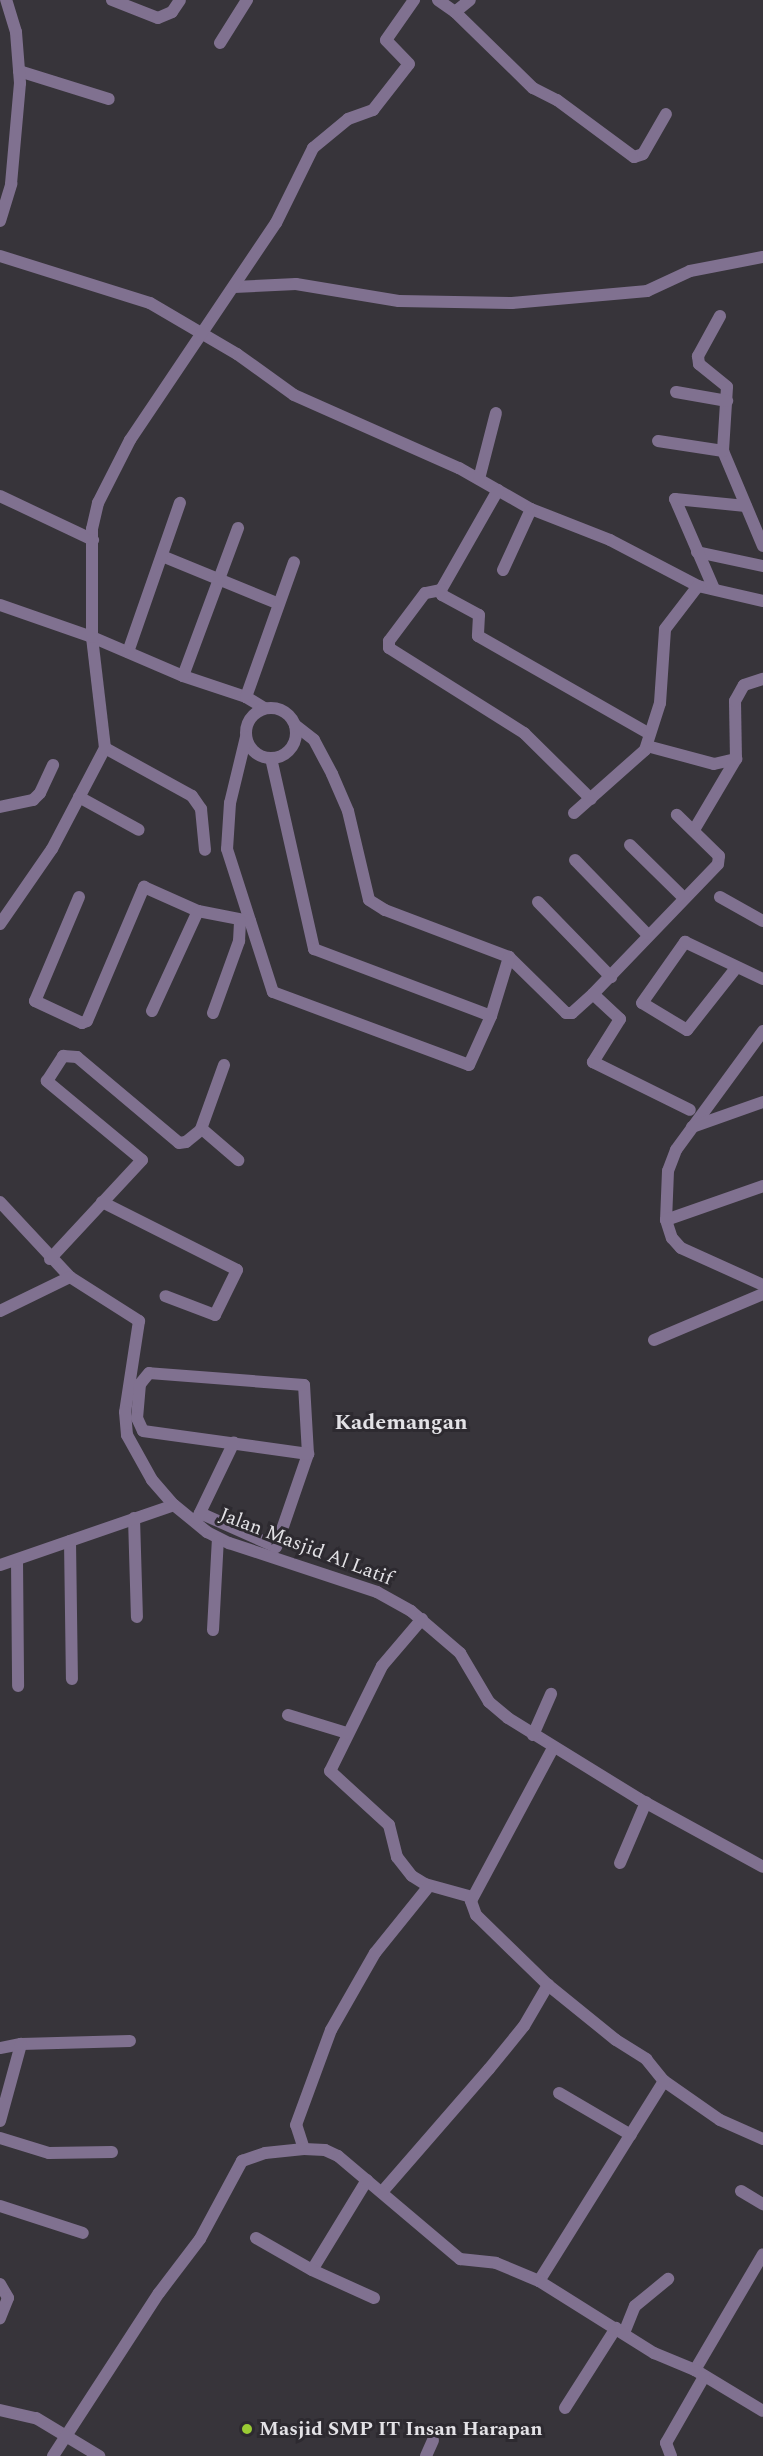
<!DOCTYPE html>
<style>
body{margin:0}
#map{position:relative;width:763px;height:2456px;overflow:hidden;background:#37343a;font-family:Spectral,serif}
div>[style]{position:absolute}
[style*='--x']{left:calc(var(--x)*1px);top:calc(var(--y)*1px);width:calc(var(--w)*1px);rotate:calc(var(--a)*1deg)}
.street>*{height:12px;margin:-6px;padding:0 6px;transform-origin:6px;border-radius:6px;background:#807190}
.street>.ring{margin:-6px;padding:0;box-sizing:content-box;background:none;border:12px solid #807190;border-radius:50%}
.dots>*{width:16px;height:16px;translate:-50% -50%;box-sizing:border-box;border:3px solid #2d2a30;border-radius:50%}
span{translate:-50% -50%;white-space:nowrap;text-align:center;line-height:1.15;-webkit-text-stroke:6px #2d2a30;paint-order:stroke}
.street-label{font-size:20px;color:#e3e2e6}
.poi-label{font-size:20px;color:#e3e2e6;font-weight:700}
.left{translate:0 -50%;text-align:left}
.quarter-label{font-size:22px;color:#e3e2e6;font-weight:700}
</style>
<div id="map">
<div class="street">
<i style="--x:112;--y:0;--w:49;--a:21.4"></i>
<i style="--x:158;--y:18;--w:15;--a:-23"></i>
<i style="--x:172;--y:12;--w:14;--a:-56"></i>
<i style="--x:438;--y:0;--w:21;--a:35"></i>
<i style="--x:455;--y:12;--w:109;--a:44.3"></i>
<i style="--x:533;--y:88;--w:27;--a:27"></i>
<i style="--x:557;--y:100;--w:96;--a:36.5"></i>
<i style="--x:634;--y:157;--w:9;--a:-18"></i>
<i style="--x:643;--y:154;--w:46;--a:-60.1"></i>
<i style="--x:455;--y:12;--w:19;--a:-39"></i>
<i style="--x:220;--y:43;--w:51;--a:-57.9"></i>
<i style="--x:19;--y:71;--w:94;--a:17.3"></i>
<i style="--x:0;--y:221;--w:39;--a:-73"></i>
<i style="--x:11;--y:184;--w:101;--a:-84.9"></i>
<i style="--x:20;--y:83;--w:51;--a:-94.5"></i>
<i style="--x:16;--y:32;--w:34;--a:-107"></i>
<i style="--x:0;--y:256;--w:157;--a:17.4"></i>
<i style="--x:150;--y:303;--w:101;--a:30.4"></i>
<i style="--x:237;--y:354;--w:70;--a:35.7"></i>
<i style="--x:294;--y:395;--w:180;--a:23.9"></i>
<i style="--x:459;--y:468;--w:83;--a:29.7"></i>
<i style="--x:531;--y:509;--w:85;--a:21.4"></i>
<i style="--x:610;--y:540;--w:99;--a:27.6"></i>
<i style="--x:698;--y:586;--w:67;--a:13"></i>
<i style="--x:234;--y:287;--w:62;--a:-2.8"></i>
<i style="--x:296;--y:284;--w:104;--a:9.4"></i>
<i style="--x:399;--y:301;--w:113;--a:1"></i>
<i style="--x:512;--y:303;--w:136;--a:-5.1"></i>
<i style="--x:647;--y:291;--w:47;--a:-24.9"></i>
<i style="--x:690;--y:271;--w:74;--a:-10.9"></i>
<i style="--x:720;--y:316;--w:46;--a:118.8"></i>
<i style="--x:698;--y:356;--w:8;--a:83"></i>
<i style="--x:699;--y:364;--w:36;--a:39"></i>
<i style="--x:727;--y:387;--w:64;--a:93.6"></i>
<i style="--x:723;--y:451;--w:103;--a:67.2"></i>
<i style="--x:676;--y:392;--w:52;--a:10"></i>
<i style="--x:658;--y:441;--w:66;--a:8.7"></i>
<i style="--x:479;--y:479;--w:68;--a:-75.6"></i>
<i style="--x:498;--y:490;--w:115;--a:119.7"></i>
<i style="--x:441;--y:590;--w:5;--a:79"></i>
<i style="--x:442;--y:595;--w:42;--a:28.4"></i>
<i style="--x:479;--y:615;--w:21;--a:93"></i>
<i style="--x:478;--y:636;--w:196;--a:29.7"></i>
<i style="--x:0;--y:496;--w:103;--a:25.3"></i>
<i style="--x:697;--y:552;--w:67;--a:12"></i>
<i style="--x:162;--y:556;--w:126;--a:22.3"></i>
<i style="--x:503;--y:570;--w:67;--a:-65.3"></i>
<i style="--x:714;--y:589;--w:98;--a:-113.4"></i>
<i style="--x:675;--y:499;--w:71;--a:5.6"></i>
<i style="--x:441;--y:590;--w:16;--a:169"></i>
<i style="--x:425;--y:593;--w:60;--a:126.9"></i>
<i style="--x:389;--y:641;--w:7;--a:90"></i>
<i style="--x:389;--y:648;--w:160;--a:32.2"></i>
<i style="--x:524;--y:733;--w:94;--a:44.6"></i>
<i style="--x:0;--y:605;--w:97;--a:19.2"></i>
<i style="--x:92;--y:637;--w:99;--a:23.2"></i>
<i style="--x:183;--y:676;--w:66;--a:18.4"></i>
<i style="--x:246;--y:697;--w:21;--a:31"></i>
<i style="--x:128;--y:652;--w:158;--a:-70.8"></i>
<i style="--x:183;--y:676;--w:158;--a:-69.6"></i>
<i style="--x:246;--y:697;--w:143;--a:-70.4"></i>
<i class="ring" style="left:246px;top:708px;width:38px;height:38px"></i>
<i style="--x:295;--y:725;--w:24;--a:38"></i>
<i style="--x:314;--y:740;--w:38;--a:62"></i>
<i style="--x:332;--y:774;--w:40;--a:66.6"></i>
<i style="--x:348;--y:811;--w:91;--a:76.7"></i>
<i style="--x:369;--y:900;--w:19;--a:32"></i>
<i style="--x:385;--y:910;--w:133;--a:20.8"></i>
<i style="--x:509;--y:957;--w:80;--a:44.5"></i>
<i style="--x:566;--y:1013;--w:6;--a:0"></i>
<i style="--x:572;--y:1013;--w:28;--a:-42"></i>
<i style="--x:593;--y:994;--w:180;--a:-46.1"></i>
<i style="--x:718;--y:864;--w:8;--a:-83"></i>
<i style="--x:719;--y:856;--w:59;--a:-135.7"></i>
<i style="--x:246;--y:737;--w:68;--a:103.6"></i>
<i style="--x:230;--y:803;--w:46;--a:93.7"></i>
<i style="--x:227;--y:849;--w:150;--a:72.2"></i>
<i style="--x:273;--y:992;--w:209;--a:20.4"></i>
<i style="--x:469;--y:1065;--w:54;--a:-65.8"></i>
<i style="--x:491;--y:1016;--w:62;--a:-73"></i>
<i style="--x:647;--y:746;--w:69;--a:15"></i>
<i style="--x:714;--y:764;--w:23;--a:-13"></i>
<i style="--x:105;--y:748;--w:99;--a:28.9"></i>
<i style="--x:192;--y:796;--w:16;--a:55"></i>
<i style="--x:201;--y:809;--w:41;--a:84.4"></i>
<i style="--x:271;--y:758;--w:196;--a:77.3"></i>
<i style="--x:314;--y:949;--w:189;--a:20.7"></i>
<i style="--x:79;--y:797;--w:68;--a:28.8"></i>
<i style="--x:0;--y:807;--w:34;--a:-12"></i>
<i style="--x:33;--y:800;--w:10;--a:-45"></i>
<i style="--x:40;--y:793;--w:31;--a:-65"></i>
<i style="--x:574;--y:813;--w:95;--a:-41.6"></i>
<i style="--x:645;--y:750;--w:49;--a:-72.3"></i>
<i style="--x:660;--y:703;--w:74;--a:-86.1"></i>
<i style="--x:665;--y:629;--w:54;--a:-52.5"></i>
<i style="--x:694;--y:830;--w:82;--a:-59.4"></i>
<i style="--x:736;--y:759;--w:58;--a:-91"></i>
<i style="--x:735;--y:701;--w:18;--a:-61"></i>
<i style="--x:744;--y:685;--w:20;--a:-18"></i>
<i style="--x:630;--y:845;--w:76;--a:44.5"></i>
<i style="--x:575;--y:860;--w:103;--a:45.8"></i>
<i style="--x:79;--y:897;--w:113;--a:112.9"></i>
<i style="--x:35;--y:1001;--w:52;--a:25.1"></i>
<i style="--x:82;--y:1023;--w:5;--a:-22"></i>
<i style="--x:87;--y:1021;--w:146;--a:-67"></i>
<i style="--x:144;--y:887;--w:59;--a:24"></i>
<i style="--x:198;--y:911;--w:53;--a:10.9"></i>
<i style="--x:720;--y:897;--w:49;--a:29.2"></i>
<i style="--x:538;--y:902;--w:105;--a:45.8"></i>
<i style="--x:0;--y:924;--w:91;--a:-55.3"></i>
<i style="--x:52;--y:849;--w:114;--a:-62.3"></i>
<i style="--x:105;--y:748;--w:112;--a:-96.7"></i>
<i style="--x:92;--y:637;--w:108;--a:-90"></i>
<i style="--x:92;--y:529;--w:27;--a:-77"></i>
<i style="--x:98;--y:503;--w:71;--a:-63.1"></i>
<i style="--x:130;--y:440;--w:262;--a:-56.1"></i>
<i style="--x:276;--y:223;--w:84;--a:-63.7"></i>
<i style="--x:313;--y:148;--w:45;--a:-39.6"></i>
<i style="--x:348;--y:119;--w:27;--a:-20"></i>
<i style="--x:373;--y:110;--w:58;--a:-52"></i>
<i style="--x:409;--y:64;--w:33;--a:-134"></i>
<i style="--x:386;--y:40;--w:49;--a:-55"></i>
<i style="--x:736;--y:968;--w:79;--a:128.3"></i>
<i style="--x:687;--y:1030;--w:52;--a:-149"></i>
<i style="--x:642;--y:1003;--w:75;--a:-54.8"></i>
<i style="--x:685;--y:942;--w:86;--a:25.4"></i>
<i style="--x:593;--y:994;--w:37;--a:43"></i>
<i style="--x:620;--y:1019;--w:51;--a:122.1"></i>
<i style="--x:593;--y:1062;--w:108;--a:26.3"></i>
<i style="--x:152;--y:1011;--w:110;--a:-65.3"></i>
<i style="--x:213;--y:1013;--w:77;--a:-70.1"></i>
<i style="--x:239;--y:941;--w:20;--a:-87"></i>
<i style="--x:763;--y:1031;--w:147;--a:126.2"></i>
<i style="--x:676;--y:1150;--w:22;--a:111"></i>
<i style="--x:668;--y:1171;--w:49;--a:92.3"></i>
<i style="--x:666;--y:1220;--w:19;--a:72"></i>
<i style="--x:672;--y:1238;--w:13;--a:48"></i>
<i style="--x:681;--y:1248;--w:90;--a:24.3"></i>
<i style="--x:692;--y:1127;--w:75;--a:-19.4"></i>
<i style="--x:201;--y:1129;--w:68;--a:-70.2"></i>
<i style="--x:0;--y:1202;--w:103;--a:47"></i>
<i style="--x:70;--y:1277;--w:82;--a:32.5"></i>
<i style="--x:139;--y:1321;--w:92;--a:98.7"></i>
<i style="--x:125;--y:1412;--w:23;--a:85"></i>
<i style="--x:127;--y:1435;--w:51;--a:60.9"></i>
<i style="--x:152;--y:1480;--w:33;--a:49"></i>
<i style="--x:174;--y:1505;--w:43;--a:39.3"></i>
<i style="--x:207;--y:1532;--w:25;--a:27"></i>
<i style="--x:229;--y:1543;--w:156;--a:18.3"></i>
<i style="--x:377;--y:1592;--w:39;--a:29"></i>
<i style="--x:411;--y:1611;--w:65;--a:40.6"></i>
<i style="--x:460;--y:1653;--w:57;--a:59.4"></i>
<i style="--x:489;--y:1702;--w:25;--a:40"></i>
<i style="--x:508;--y:1718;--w:154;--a:31.7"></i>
<i style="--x:639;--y:1799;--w:141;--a:28.7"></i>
<i style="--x:102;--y:1202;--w:151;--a:26.7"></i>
<i style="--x:237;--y:1270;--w:50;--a:116.1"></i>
<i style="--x:215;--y:1315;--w:53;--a:-159.2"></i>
<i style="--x:666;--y:1220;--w:103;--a:-19.3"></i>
<i style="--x:50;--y:1259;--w:135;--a:-47.1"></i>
<i style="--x:142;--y:1160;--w:124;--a:-140.3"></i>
<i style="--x:47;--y:1081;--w:30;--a:-57"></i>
<i style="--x:63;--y:1056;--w:14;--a:4"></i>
<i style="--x:77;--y:1057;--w:133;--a:40.1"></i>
<i style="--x:179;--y:1143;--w:7;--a:-8"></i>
<i style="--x:186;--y:1142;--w:21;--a:-39"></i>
<i style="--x:202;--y:1129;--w:48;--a:40.7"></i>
<i style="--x:0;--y:1311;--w:78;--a:-25.9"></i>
<i style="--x:654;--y:1340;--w:118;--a:-22.9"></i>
<i style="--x:200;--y:1513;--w:83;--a:24.1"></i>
<i style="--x:276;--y:1547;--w:98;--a:-71"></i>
<i style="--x:308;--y:1454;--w:69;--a:-93.3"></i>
<i style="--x:304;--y:1385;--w:155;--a:-175.6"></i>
<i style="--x:149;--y:1373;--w:14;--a:129"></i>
<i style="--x:140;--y:1384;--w:34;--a:95"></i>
<i style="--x:137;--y:1418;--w:14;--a:65"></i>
<i style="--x:143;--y:1431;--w:167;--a:7.9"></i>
<i style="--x:134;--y:1518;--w:99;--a:88.3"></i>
<i style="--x:197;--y:1519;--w:85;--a:-64.3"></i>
<i style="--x:70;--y:1541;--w:138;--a:89.2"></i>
<i style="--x:17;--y:1560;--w:126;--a:89.5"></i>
<i style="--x:0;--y:1565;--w:184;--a:-19"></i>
<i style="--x:422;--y:1619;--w:62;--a:130.4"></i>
<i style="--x:382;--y:1666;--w:117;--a:116.3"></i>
<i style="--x:330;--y:1771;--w:80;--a:42.5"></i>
<i style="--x:389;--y:1825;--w:33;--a:76"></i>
<i style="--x:397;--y:1857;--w:24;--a:52"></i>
<i style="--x:412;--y:1876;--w:15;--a:32"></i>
<i style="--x:425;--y:1884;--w:49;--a:15.5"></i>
<i style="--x:213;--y:1630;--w:92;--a:-86.9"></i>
<i style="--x:288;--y:1715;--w:62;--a:17"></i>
<i style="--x:533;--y:1735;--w:45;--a:-66.3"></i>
<i style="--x:620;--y:1863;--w:66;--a:-66.9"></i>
<i style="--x:548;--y:1985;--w:87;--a:39"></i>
<i style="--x:616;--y:2040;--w:36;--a:32"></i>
<i style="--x:646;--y:2059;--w:28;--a:51"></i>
<i style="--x:664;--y:2081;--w:68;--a:34.9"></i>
<i style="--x:720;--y:2120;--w:47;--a:23.8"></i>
<i style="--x:0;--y:2048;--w:21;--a:-11"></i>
<i style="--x:21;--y:2044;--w:109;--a:-1.6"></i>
<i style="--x:559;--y:2093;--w:83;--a:30.3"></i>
<i style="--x:0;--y:2121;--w:80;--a:-74.7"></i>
<i style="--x:0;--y:2138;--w:51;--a:17"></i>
<i style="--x:49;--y:2153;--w:63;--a:-0.9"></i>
<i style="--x:304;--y:2149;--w:25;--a:-108"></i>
<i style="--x:296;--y:2125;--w:101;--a:-69.8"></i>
<i style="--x:331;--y:2030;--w:89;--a:-60.3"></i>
<i style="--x:375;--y:1953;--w:86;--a:-51.1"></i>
<i style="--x:367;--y:2180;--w:105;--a:121.4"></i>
<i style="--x:312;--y:2270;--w:68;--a:24.3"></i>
<i style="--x:741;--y:2191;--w:26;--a:31"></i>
<i style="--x:382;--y:2192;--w:163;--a:-49"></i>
<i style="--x:489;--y:2069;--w:55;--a:-50.9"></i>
<i style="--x:524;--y:2026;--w:48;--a:-59.7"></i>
<i style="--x:548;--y:1985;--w:100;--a:-135.8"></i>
<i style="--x:476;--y:1915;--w:15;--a:-110"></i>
<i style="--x:471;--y:1901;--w:174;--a:-61.8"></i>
<i style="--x:0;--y:2206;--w:87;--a:18"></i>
<i style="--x:256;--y:2238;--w:64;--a:29.7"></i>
<i style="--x:539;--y:2281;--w:236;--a:-58"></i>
<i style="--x:0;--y:2284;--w:16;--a:60"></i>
<i style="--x:8;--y:2298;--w:22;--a:112"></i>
<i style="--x:624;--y:2333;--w:29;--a:-68"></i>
<i style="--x:635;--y:2306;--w:43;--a:-39.3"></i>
<i style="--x:695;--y:2370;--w:134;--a:-59.6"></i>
<i style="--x:565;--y:2408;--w:95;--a:-57.5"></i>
<i style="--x:0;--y:2410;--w:37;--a:13"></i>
<i style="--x:36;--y:2418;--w:74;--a:31.1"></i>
<i style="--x:53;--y:2456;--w:194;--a:-57"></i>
<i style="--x:159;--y:2293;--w:68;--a:-52.8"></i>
<i style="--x:200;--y:2239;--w:89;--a:-61.7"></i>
<i style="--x:242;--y:2161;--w:24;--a:-19"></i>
<i style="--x:265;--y:2153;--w:39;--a:-6"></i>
<i style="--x:304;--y:2149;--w:21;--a:3"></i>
<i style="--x:325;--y:2150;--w:14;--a:25"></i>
<i style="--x:338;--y:2156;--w:160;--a:40.2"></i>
<i style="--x:460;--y:2259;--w:36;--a:6"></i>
<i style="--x:496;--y:2263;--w:47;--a:22.7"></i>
<i style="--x:539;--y:2281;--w:136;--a:32.1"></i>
<i style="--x:654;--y:2353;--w:44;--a:22.5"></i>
<i style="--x:695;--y:2370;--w:79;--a:31.1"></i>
<i style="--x:426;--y:2456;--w:17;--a:-66"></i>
<i style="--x:671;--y:2456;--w:14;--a:-111"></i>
<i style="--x:666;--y:2443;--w:76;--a:-60.1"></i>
</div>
<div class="dots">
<i style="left:247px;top:2429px;background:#9acb34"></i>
</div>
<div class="street-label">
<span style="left:306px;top:1547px;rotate:21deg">Jalan Masjid Al Latif</span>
</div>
<div class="poi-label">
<span class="left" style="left:259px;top:2429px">Masjid SMP IT Insan Harapan</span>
</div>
<div class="quarter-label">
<span style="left:401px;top:1423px">Kademangan</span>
</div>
</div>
